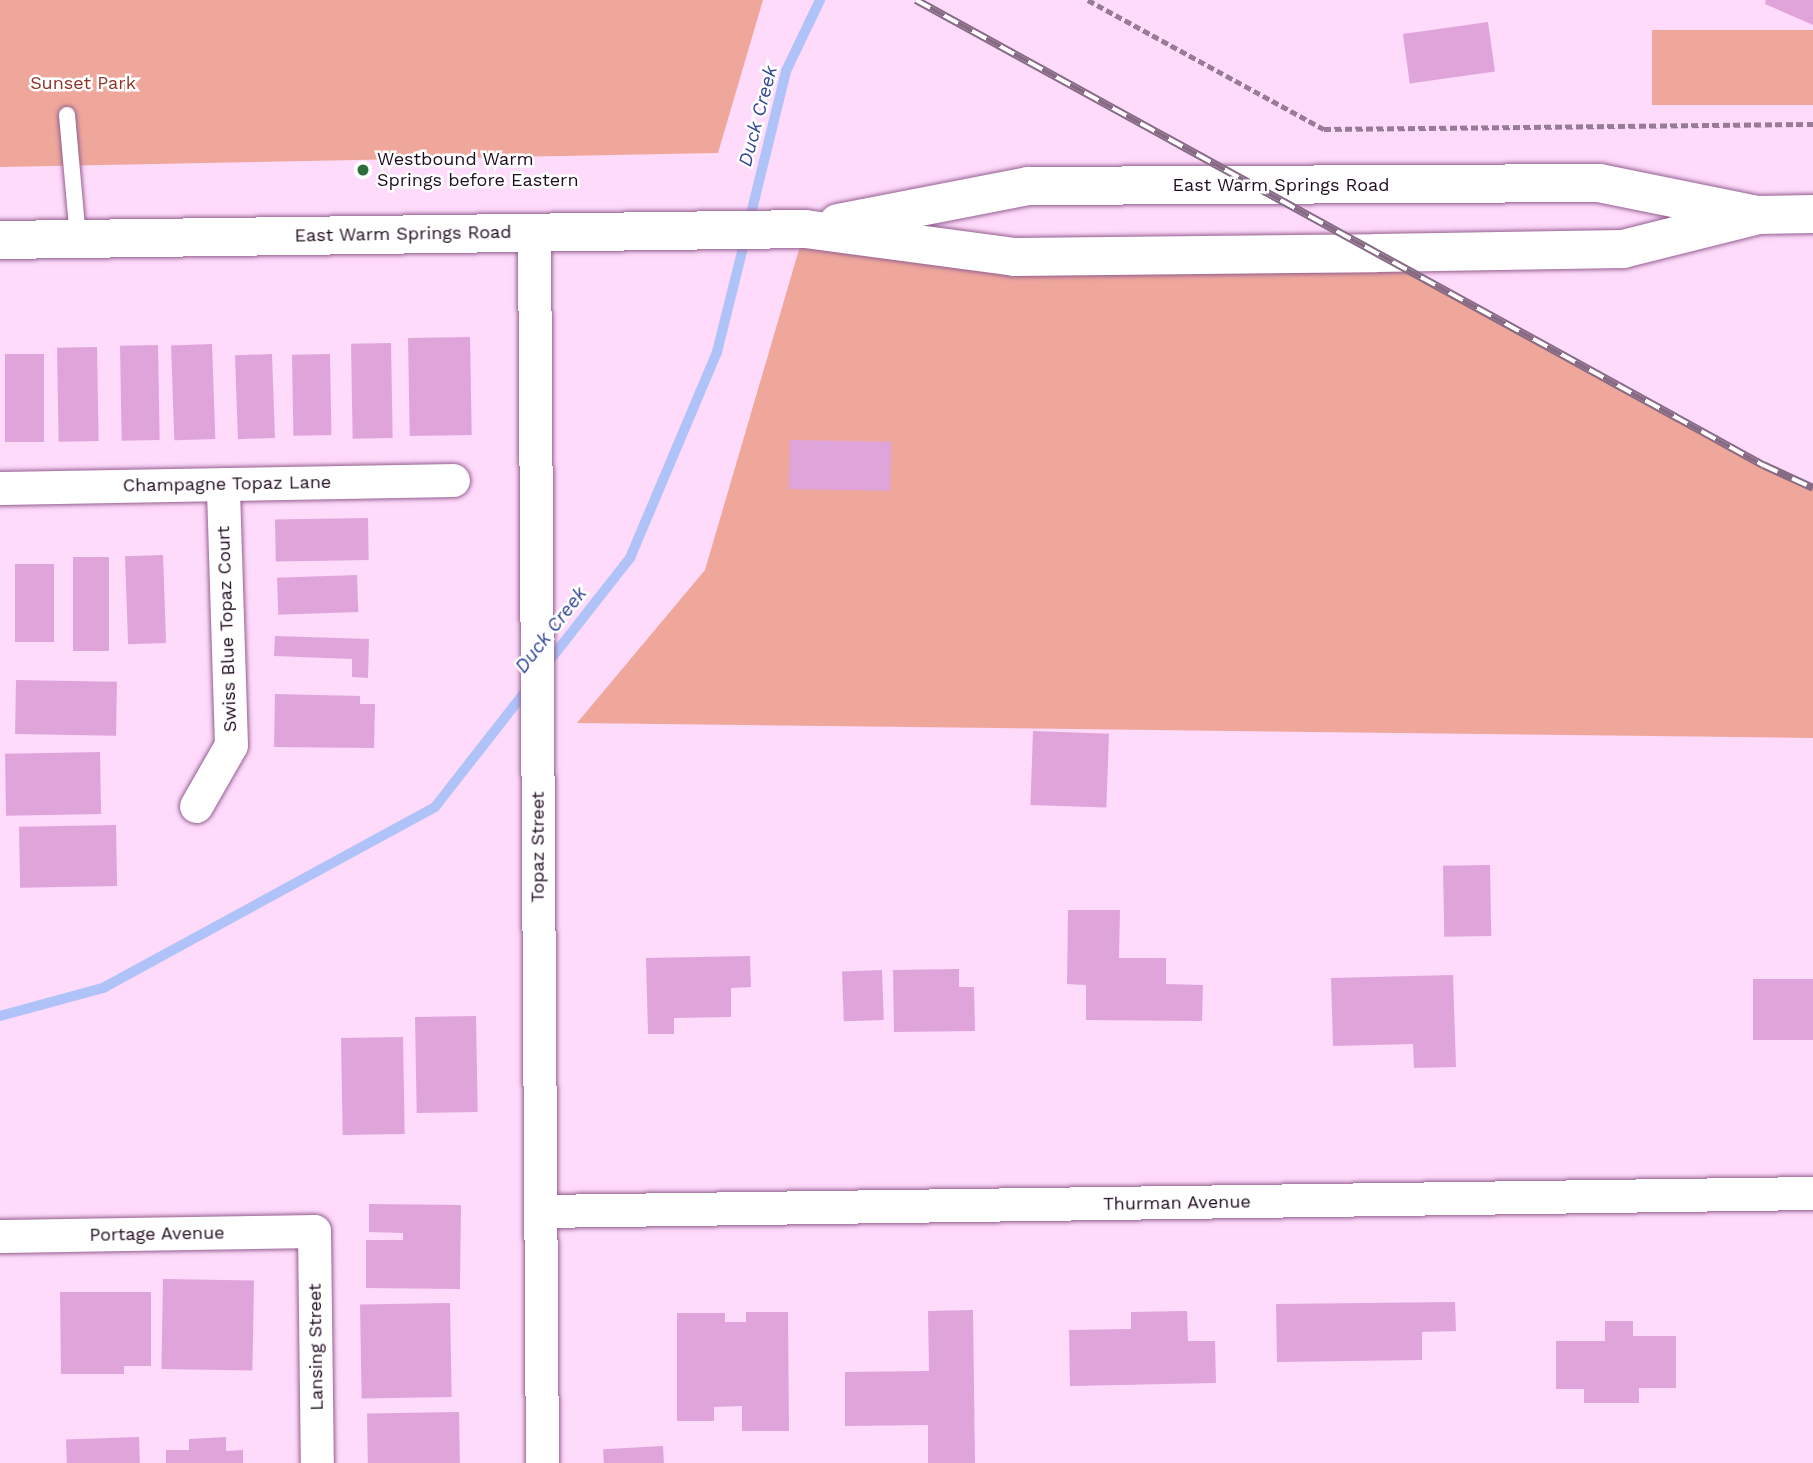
<!DOCTYPE html>
<style>
body{margin:0}
#map{position:relative;width:1813px;height:1463px;overflow:hidden;background:#fedafb;font-family:"Work Sans",sans-serif}
div>[style]{position:absolute}
[style*='--x']{left:calc(var(--x)*1px);top:calc(var(--y)*1px);width:calc(var(--w)*1px);rotate:calc(var(--a)*1deg)}
.green>*{inset:0;background:#efa79c;transform-origin:0 0}
.stream>*{height:10px;margin:-5px;padding:0 5px;transform-origin:5px;border-radius:5px;background:#afc3f9}
.building>*{inset:0;background:#dfa5db;transform-origin:0 0}
.path>*{height:4.5px;margin-top:-2.25px;transform-origin:0;background:repeating-linear-gradient(90deg,#987b96 0 7px,transparent 0 10.5px)}
.roads{filter:drop-shadow(0 0 2px #935f90) drop-shadow(0 0 2px #935f90)}
.service>*{height:16px;margin:-8px;padding:0 8px;transform-origin:8px;border-radius:8px;background:#fff}
.minor>*{height:33px;margin:-16.5px;padding:0 16.5px;transform-origin:16.5px;border-radius:16.5px;background:#fff}
.primary>*{height:38px;margin:-19px;padding:0 19px;transform-origin:19px;border-radius:19px;background:#fff}
.rail>*{height:8px;margin-top:-4px;transform-origin:0;background:repeating-linear-gradient(90deg,#fff 0 16px,#876b85 0 32px);box-sizing:border-box;border-block:2px solid #876b85}
.dots>*{width:19px;height:19px;translate:-50% -50%;box-sizing:border-box;border:4px solid #fff;border-radius:50%}
span{translate:-50% -50%;white-space:nowrap;text-align:center;line-height:1.15;-webkit-text-stroke:5px #fff;paint-order:stroke}
.park-label{font-size:18px;color:#903229}
.poi-label{font-size:18px;color:#210c20}
.left{translate:0 -50%;text-align:left}
.street-label{font-size:18px;color:#210c20}
.water-label{font-size:19px;color:#324795;font-style:italic}
</style>
<div id="map">
<div class="green">
<i style="clip-path:polygon(0 0,763px 0,718px 153px,0 167px)"></i>
<i style="left:1813px;top:30px;width:75px;height:161px;rotate:90deg"></i>
<i style="clip-path:polygon(805px 229px,1376px 253px,1763px 465px,1813px 488px,1813px 738px,577px 723px,705px 570px)"></i>
</div>
<div class="stream">
<i style="--x:749;--y:222;--w:155;--a:-76.2"></i>
<i style="--x:786;--y:71;--w:79;--a:-64.4"></i>
<i style="--x:546;--y:665;--w:136;--a:-51.9"></i>
<i style="--x:630;--y:558;--w:224;--a:-67.1"></i>
<i style="--x:717;--y:352;--w:120;--a:-76"></i>
<i style="--x:0;--y:1016;--w:107;--a:-15.2"></i>
<i style="--x:103;--y:988;--w:378;--a:-28.6"></i>
<i style="--x:435;--y:807;--w:151;--a:-52"></i>
</div>
<div class="building">
<i style="clip-path:polygon(1766px 0,1813px 0,1813px 25px,1765px 4px)"></i>
<i style="left:1488px;top:22px;width:50px;height:86px;rotate:82deg"></i>
<i style="left:470px;top:337px;width:98px;height:62px;rotate:89deg"></i>
<i style="left:391px;top:343px;width:95px;height:40px;rotate:89deg"></i>
<i style="left:212px;top:344px;width:95px;height:41px;rotate:88deg"></i>
<i style="left:158px;top:345px;width:95px;height:38px;rotate:89deg"></i>
<i style="left:97px;top:347px;width:94px;height:40px;rotate:89deg"></i>
<i style="left:5px;top:354px;width:39px;height:88px"></i>
<i style="left:272px;top:354px;width:84px;height:37px;rotate:88deg"></i>
<i style="left:330px;top:354px;width:81px;height:38px;rotate:89deg"></i>
<i style="left:790px;top:440px;width:101px;height:49px;rotate:1deg"></i>
<i style="left:368px;top:518px;width:42px;height:93px;rotate:89deg"></i>
<i style="left:163px;top:555px;width:88px;height:38px;rotate:88deg"></i>
<i style="left:73px;top:557px;width:36px;height:94px"></i>
<i style="left:15px;top:564px;width:39px;height:78px"></i>
<i style="left:357px;top:575px;width:37px;height:80px;rotate:88deg"></i>
<i style="clip-path:polygon(275px 636px,369px 639px,368px 678px,352px 677px,352px 659px,274px 656px)"></i>
<i style="left:16px;top:680px;width:101px;height:54px;rotate:1deg"></i>
<i style="clip-path:polygon(275px 694px,360px 696px,360px 704px,375px 704px,374px 748px,274px 747px)"></i>
<i style="left:1033px;top:731px;width:76px;height:74px;rotate:2deg"></i>
<i style="left:100px;top:752px;width:62px;height:95px;rotate:89deg"></i>
<i style="left:116px;top:825px;width:61px;height:97px;rotate:89deg"></i>
<i style="left:1490px;top:865px;width:71px;height:47px;rotate:89deg"></i>
<i style="clip-path:polygon(1068px 910px,1120px 910px,1119px 958px,1166px 958px,1166px 984px,1203px 985px,1202px 1021px,1086px 1020px,1086px 985px,1067px 984px)"></i>
<i style="clip-path:polygon(750px 956px,751px 987px,731px 988px,731px 1017px,674px 1018px,674px 1034px,648px 1034px,646px 958px)"></i>
<i style="clip-path:polygon(959px 969px,959px 987px,974px 987px,975px 1031px,894px 1032px,893px 970px)"></i>
<i style="left:882px;top:970px;width:50px;height:40px;rotate:88deg"></i>
<i style="clip-path:polygon(1453px 975px,1456px 1067px,1414px 1068px,1413px 1044px,1333px 1046px,1331px 978px)"></i>
<i style="left:1813px;top:979px;width:61px;height:60px;rotate:90deg"></i>
<i style="left:476px;top:1016px;width:96px;height:61px;rotate:89deg"></i>
<i style="left:403px;top:1037px;width:97px;height:62px;rotate:89deg"></i>
<i style="clip-path:polygon(369px 1204px,461px 1205px,460px 1289px,366px 1288px,366px 1240px,403px 1240px,403px 1233px,369px 1232px)"></i>
<i style="left:163px;top:1279px;width:91px;height:90px;rotate:1deg"></i>
<i style="clip-path:polygon(60px 1292px,151px 1292px,151px 1366px,124px 1366px,124px 1374px,61px 1374px)"></i>
<i style="clip-path:polygon(1455px 1302px,1456px 1331px,1422px 1332px,1422px 1360px,1277px 1362px,1276px 1304px)"></i>
<i style="left:450px;top:1303px;width:94px;height:90px;rotate:89deg"></i>
<i style="clip-path:polygon(973px 1310px,975px 1463px,928px 1463px,928px 1425px,845px 1426px,845px 1372px,929px 1371px,928px 1311px)"></i>
<i style="clip-path:polygon(1187px 1311px,1188px 1341px,1215px 1341px,1216px 1383px,1070px 1386px,1069px 1330px,1131px 1329px,1131px 1312px)"></i>
<i style="clip-path:polygon(746px 1312px,788px 1312px,789px 1431px,742px 1431px,742px 1406px,714px 1407px,714px 1421px,677px 1421px,677px 1313px,725px 1313px,725px 1322px,746px 1322px)"></i>
<i style="clip-path:polygon(1605px 1321px,1633px 1321px,1633px 1336px,1676px 1336px,1676px 1388px,1639px 1388px,1639px 1403px,1584px 1403px,1584px 1389px,1556px 1389px,1556px 1341px,1605px 1341px)"></i>
<i style="left:459px;top:1412px;width:51px;height:92px;rotate:89deg"></i>
<i style="left:139px;top:1437px;width:26px;height:73px;rotate:88deg"></i>
<i style="clip-path:polygon(226px 1437px,226px 1451px,243px 1450px,243px 1463px,166px 1463px,166px 1450px,189px 1450px,189px 1439px)"></i>
<i style="left:663px;top:1446px;width:17px;height:60px;rotate:87deg"></i>
</div>
<div class="path">
<i style="--x:1088;--y:0;--w:269;--a:28.7"></i>
<i style="--x:1324;--y:129;--w:489;--a:-0.6"></i>
</div>
<div class="roads">
<div class="service">
<i style="--x:67;--y:115;--w:124;--a:84.9"></i>
</div>
<div class="minor">
<i style="--x:534;--y:232;--w:1231;--a:89.63"></i>
<i style="--x:0;--y:488;--w:453;--a:-1"></i>
<i style="--x:196;--y:806;--w:70;--a:-60.2"></i>
<i style="--x:231;--y:745;--w:261;--a:-91.8"></i>
<i style="--x:540;--y:1211;--w:1273;--a:-0.81"></i>
<i style="--x:0;--y:1236;--w:314;--a:-0.9"></i>
<i style="--x:314;--y:1231;--w:232;--a:89.3"></i>
</div>
<div class="primary">
<i style="--x:838;--y:223;--w:194;--a:-11"></i>
<i style="--x:1028;--y:186;--w:571;--a:-0.3"></i>
<i style="--x:1599;--y:183;--w:162;--a:11.4"></i>
<i style="--x:1758;--y:215;--w:55;--a:-1"></i>
<i style="--x:0;--y:240;--w:805;--a:-0.78"></i>
<i style="--x:805;--y:229;--w:212;--a:7.6"></i>
<i style="--x:1015;--y:257;--w:361;--a:-0.6"></i>
<i style="--x:1376;--y:253;--w:247;--a:-0.9"></i>
<i style="--x:1623;--y:249;--w:139;--a:-14.1"></i>
</div>
</div>
<div class="rail">
<i style="--x:916;--y:0;--w:966;--a:28.77"></i>
<i style="--x:1763;--y:465;--w:55;--a:24.7"></i>
</div>
<div class="dots">
<i style="left:363px;top:170px;background:#2a6f3a"></i>
</div>
<div class="park-label">
<span style="left:83px;top:83px">Sunset Park</span>
</div>
<div class="poi-label">
<span class="left" style="left:377px;top:170px">Westbound Warm<br>Springs before Eastern</span>
</div>
<div class="street-label">
<span style="left:1281px;top:185px">East Warm Springs Road</span>
<span style="left:403px;top:234px;rotate:-1deg">East Warm Springs Road</span>
<span style="left:227px;top:484px;rotate:-1deg">Champagne Topaz Lane</span>
<span style="left:227px;top:629px;rotate:-92deg">Swiss Blue Topaz Court</span>
<span style="left:538px;top:847px;rotate:-90deg">Topaz Street</span>
<span style="left:1177px;top:1203px;rotate:-1deg">Thurman Avenue</span>
<span style="left:157px;top:1234px;rotate:-1deg">Portage Avenue</span>
<span style="left:316px;top:1347px;rotate:-91deg">Lansing Street</span>
</div>
<div class="water-label">
<span style="left:758px;top:116px;rotate:-75deg">Duck Creek</span>
<span style="left:551px;top:630px;rotate:-52deg">Duck Creek</span>
</div>
</div>
